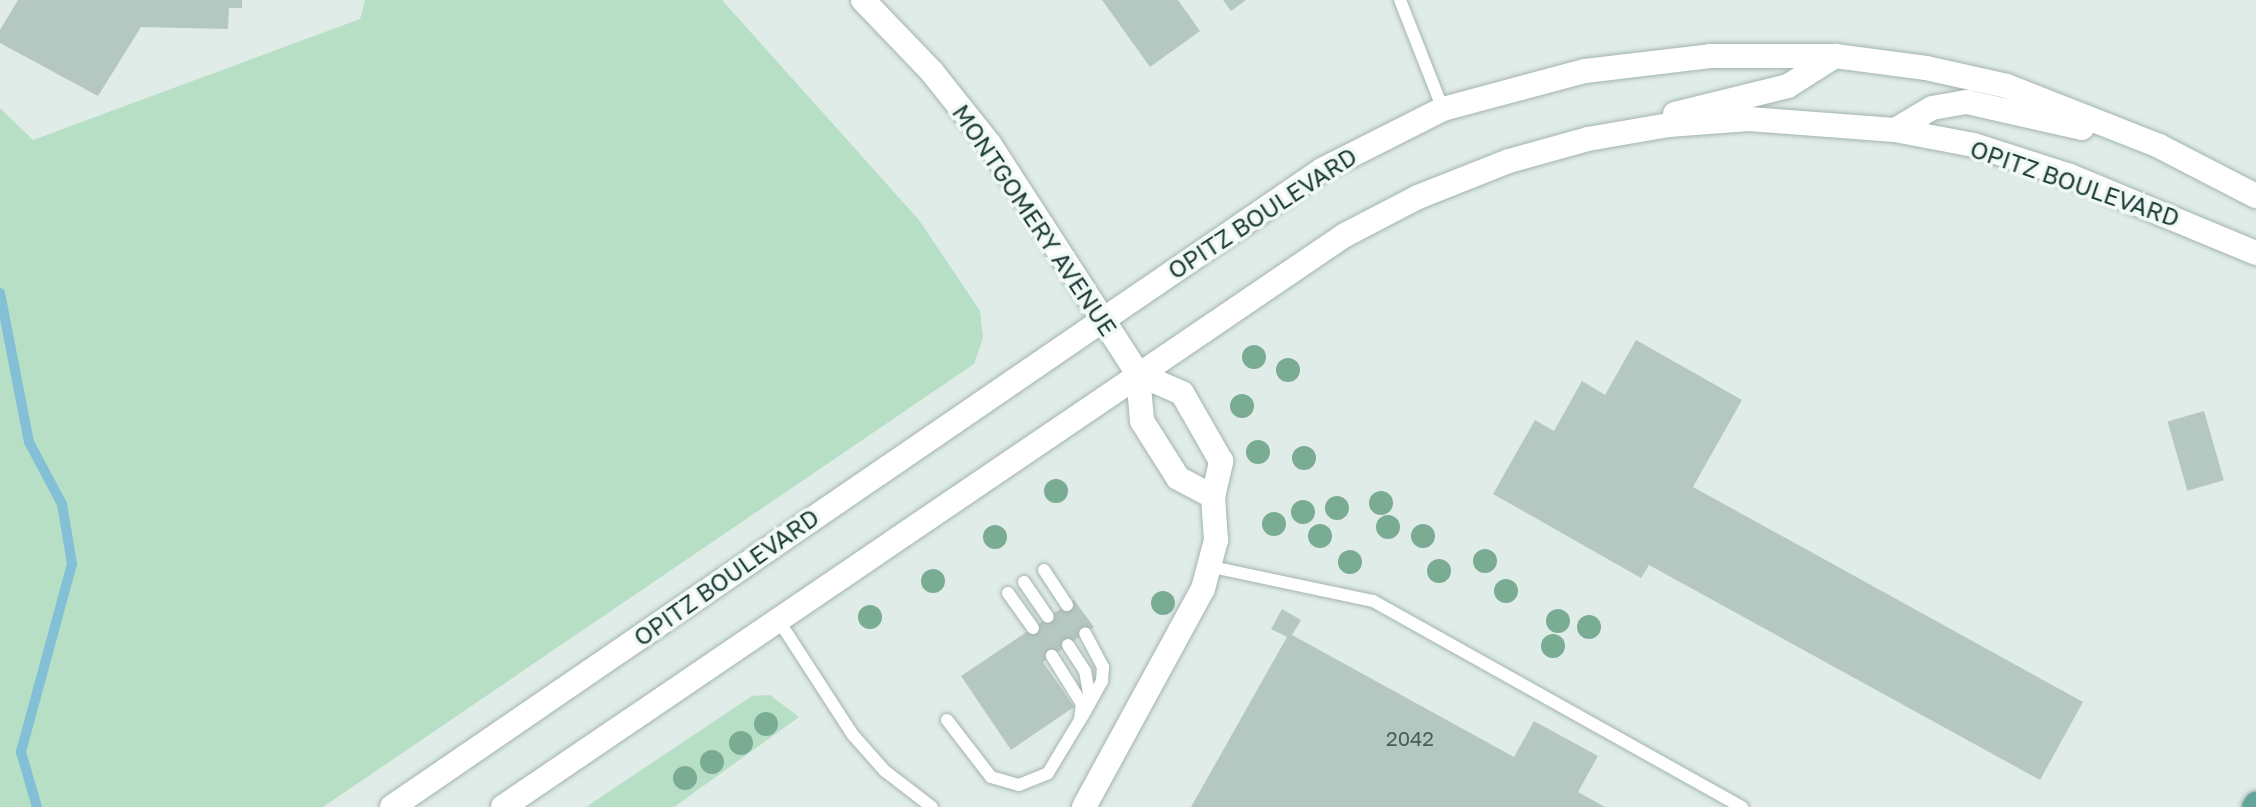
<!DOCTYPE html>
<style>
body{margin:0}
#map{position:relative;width:2256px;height:807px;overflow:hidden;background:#e0ece8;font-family:"Golos Text",sans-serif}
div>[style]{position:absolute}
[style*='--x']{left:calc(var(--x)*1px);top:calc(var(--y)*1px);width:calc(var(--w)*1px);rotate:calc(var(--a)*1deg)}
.green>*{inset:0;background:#b7dfc6}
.stream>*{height:10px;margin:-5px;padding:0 5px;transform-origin:5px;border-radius:5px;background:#84c0d5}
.building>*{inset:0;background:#b5c7c1;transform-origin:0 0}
.roads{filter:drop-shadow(0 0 2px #a3b4b0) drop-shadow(0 0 2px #a3b4b0)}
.service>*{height:12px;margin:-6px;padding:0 6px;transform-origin:6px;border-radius:6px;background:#fff}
.minor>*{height:24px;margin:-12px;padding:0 12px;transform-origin:12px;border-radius:12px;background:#fff}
.tertiary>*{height:24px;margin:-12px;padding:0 12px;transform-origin:12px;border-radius:12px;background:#fff}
.secondary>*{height:24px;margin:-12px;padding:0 12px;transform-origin:12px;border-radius:12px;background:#fff}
.primary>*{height:24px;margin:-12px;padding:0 12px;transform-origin:12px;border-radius:12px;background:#62a59b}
.trees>*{width:24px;height:24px;margin:-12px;border-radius:50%;background:#7aac94}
span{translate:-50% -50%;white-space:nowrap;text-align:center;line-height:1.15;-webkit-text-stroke:7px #f1f9f6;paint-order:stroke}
.number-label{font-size:20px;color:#45605b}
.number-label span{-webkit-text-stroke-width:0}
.street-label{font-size:24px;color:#203e39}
</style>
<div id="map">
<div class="green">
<i style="clip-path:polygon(365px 0,722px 0,919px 220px,980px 311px,983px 338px,974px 364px,323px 807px,0 807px,0 108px,33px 140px,360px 19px)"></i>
<i style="clip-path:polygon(770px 695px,799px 717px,674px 807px,586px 807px,752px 696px)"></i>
</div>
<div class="stream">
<i style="--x:0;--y:293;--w:152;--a:79"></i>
<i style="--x:29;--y:442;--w:70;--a:62"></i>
<i style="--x:62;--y:504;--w:61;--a:80.5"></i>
<i style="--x:72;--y:564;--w:195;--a:105.2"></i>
<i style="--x:21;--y:752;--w:57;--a:73.8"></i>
</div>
<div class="building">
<i style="clip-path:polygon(18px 0,242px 0,242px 8px,229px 8px,228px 29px,141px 27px,98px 96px,0 43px,0 30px)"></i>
<i style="clip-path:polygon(1102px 0,1178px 0,1200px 31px,1150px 67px)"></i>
<i style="clip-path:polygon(1223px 0,1246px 0,1231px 11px)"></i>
<i style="clip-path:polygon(1636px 340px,1742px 400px,1693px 487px,2083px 702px,2040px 780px,1649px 565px,1641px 578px,1493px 494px,1535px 420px,1554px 431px,1582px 381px,1605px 395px)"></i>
<i style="left:2204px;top:411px;width:72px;height:38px;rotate:74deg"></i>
<i style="clip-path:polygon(1074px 600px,1094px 627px,1043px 662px,1074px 707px,1011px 750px,961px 676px)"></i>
<i style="clip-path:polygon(1282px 609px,1301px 620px,1292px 635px,1514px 757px,1534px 721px,1598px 756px,1578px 792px,1605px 807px,1191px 807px,1287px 637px,1271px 629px)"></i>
</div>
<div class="roads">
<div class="service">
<i style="--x:1400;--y:0;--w:117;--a:68.5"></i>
<i style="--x:1212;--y:567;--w:165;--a:11.9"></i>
<i style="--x:1373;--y:601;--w:423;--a:29.2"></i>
<i style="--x:1044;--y:570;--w:42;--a:56.7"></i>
<i style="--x:1024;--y:582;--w:42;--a:55.6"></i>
<i style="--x:1008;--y:593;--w:43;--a:54.5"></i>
<i style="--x:777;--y:618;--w:140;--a:57"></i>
<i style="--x:853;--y:735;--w:48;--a:48.4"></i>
<i style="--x:885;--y:771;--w:59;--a:37.5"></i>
<i style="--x:1068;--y:645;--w:31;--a:57"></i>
<i style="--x:1085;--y:671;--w:28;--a:80"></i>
<i style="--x:1082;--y:717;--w:41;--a:-60.9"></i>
<i style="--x:1102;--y:681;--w:14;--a:-86"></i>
<i style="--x:1103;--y:667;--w:38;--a:-118"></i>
<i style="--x:947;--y:720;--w:72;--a:52.3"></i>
<i style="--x:991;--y:777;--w:29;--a:16"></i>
<i style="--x:1019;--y:785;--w:31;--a:-22"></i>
<i style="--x:1048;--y:773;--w:62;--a:-58.9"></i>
<i style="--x:1080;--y:720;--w:16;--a:-83"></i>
<i style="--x:1082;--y:704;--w:57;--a:-122"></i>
</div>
<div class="minor">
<i style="--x:1084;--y:807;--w:248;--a:-61.4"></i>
<i style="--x:1203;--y:589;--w:51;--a:-75.1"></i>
<i style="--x:1216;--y:540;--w:43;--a:-94"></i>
<i style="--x:1213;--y:497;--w:37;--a:-77"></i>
<i style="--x:1221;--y:461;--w:78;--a:-119.8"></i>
<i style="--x:1182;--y:393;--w:48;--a:-156.6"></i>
<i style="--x:1138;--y:374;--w:47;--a:85.1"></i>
<i style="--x:1142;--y:421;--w:67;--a:57.7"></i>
<i style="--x:1178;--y:478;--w:40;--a:28"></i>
</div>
<div class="tertiary">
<i style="--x:863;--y:0;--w:100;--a:46.2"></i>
<i style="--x:932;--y:72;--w:93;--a:51.5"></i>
<i style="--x:990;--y:145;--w:273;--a:57.1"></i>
</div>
<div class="secondary">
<i style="--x:1675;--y:114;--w:116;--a:-13.9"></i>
<i style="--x:1788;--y:86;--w:56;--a:-32.6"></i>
<i style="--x:1895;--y:130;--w:43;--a:-30.7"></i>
<i style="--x:1932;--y:108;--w:36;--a:-10"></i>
<i style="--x:1967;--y:102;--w:118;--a:12.7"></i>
<i style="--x:392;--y:807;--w:1127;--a:-34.41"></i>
<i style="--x:1322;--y:170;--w:136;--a:-26.8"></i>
<i style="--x:1443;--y:109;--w:147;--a:-15"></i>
<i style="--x:1585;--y:71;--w:126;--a:-6.8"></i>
<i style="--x:1710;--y:56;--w:125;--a:0"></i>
<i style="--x:1835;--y:56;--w:92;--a:7.5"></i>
<i style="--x:1926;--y:68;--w:83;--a:12.5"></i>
<i style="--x:2007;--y:86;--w:163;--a:21.5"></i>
<i style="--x:2159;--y:146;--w:109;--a:27.3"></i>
<i style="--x:503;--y:807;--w:1018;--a:-34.19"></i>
<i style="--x:1345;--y:235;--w:82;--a:-27.5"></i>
<i style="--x:1418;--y:197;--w:98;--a:-21.6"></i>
<i style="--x:1509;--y:161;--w:82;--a:-15.6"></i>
<i style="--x:1588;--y:139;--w:82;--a:-9.8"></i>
<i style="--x:1669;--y:125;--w:80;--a:-4.3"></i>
<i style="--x:1749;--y:119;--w:146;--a:4.3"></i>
<i style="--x:1895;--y:130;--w:80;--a:10.8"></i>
<i style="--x:1974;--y:145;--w:101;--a:17.9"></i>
<i style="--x:2070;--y:176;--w:201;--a:22.5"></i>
</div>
<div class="primary">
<i style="--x:2254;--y:807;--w:4;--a:-56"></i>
</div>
</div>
<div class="trees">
<i style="left:1254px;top:357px"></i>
<i style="left:1288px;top:370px"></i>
<i style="left:1242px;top:406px"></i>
<i style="left:1258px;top:452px"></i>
<i style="left:1304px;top:458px"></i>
<i style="left:1056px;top:491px"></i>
<i style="left:1381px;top:503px"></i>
<i style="left:1337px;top:508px"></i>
<i style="left:1303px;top:512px"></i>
<i style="left:1274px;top:524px"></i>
<i style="left:1388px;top:527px"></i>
<i style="left:1320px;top:536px"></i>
<i style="left:1423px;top:536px"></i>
<i style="left:995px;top:537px"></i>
<i style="left:1485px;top:561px"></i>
<i style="left:1350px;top:562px"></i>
<i style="left:1439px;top:571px"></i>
<i style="left:933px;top:581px"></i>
<i style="left:1506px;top:591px"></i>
<i style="left:1163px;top:603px"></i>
<i style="left:870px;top:617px"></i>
<i style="left:1558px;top:621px"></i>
<i style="left:1589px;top:627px"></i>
<i style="left:1553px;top:646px"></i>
<i style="left:766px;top:724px"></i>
<i style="left:741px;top:743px"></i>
<i style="left:712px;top:762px"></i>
<i style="left:685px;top:778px"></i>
</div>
<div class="number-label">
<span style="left:1410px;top:738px">2042</span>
</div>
<div class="street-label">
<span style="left:2075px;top:183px;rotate:19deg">OPITZ BOULEVARD</span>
<span style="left:1262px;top:213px;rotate:-33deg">OPITZ BOULEVARD</span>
<span style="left:1035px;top:220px;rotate:56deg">MONTGOMERY AVENUE</span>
<span style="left:726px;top:577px;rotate:-35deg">OPITZ BOULEVARD</span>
</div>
</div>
